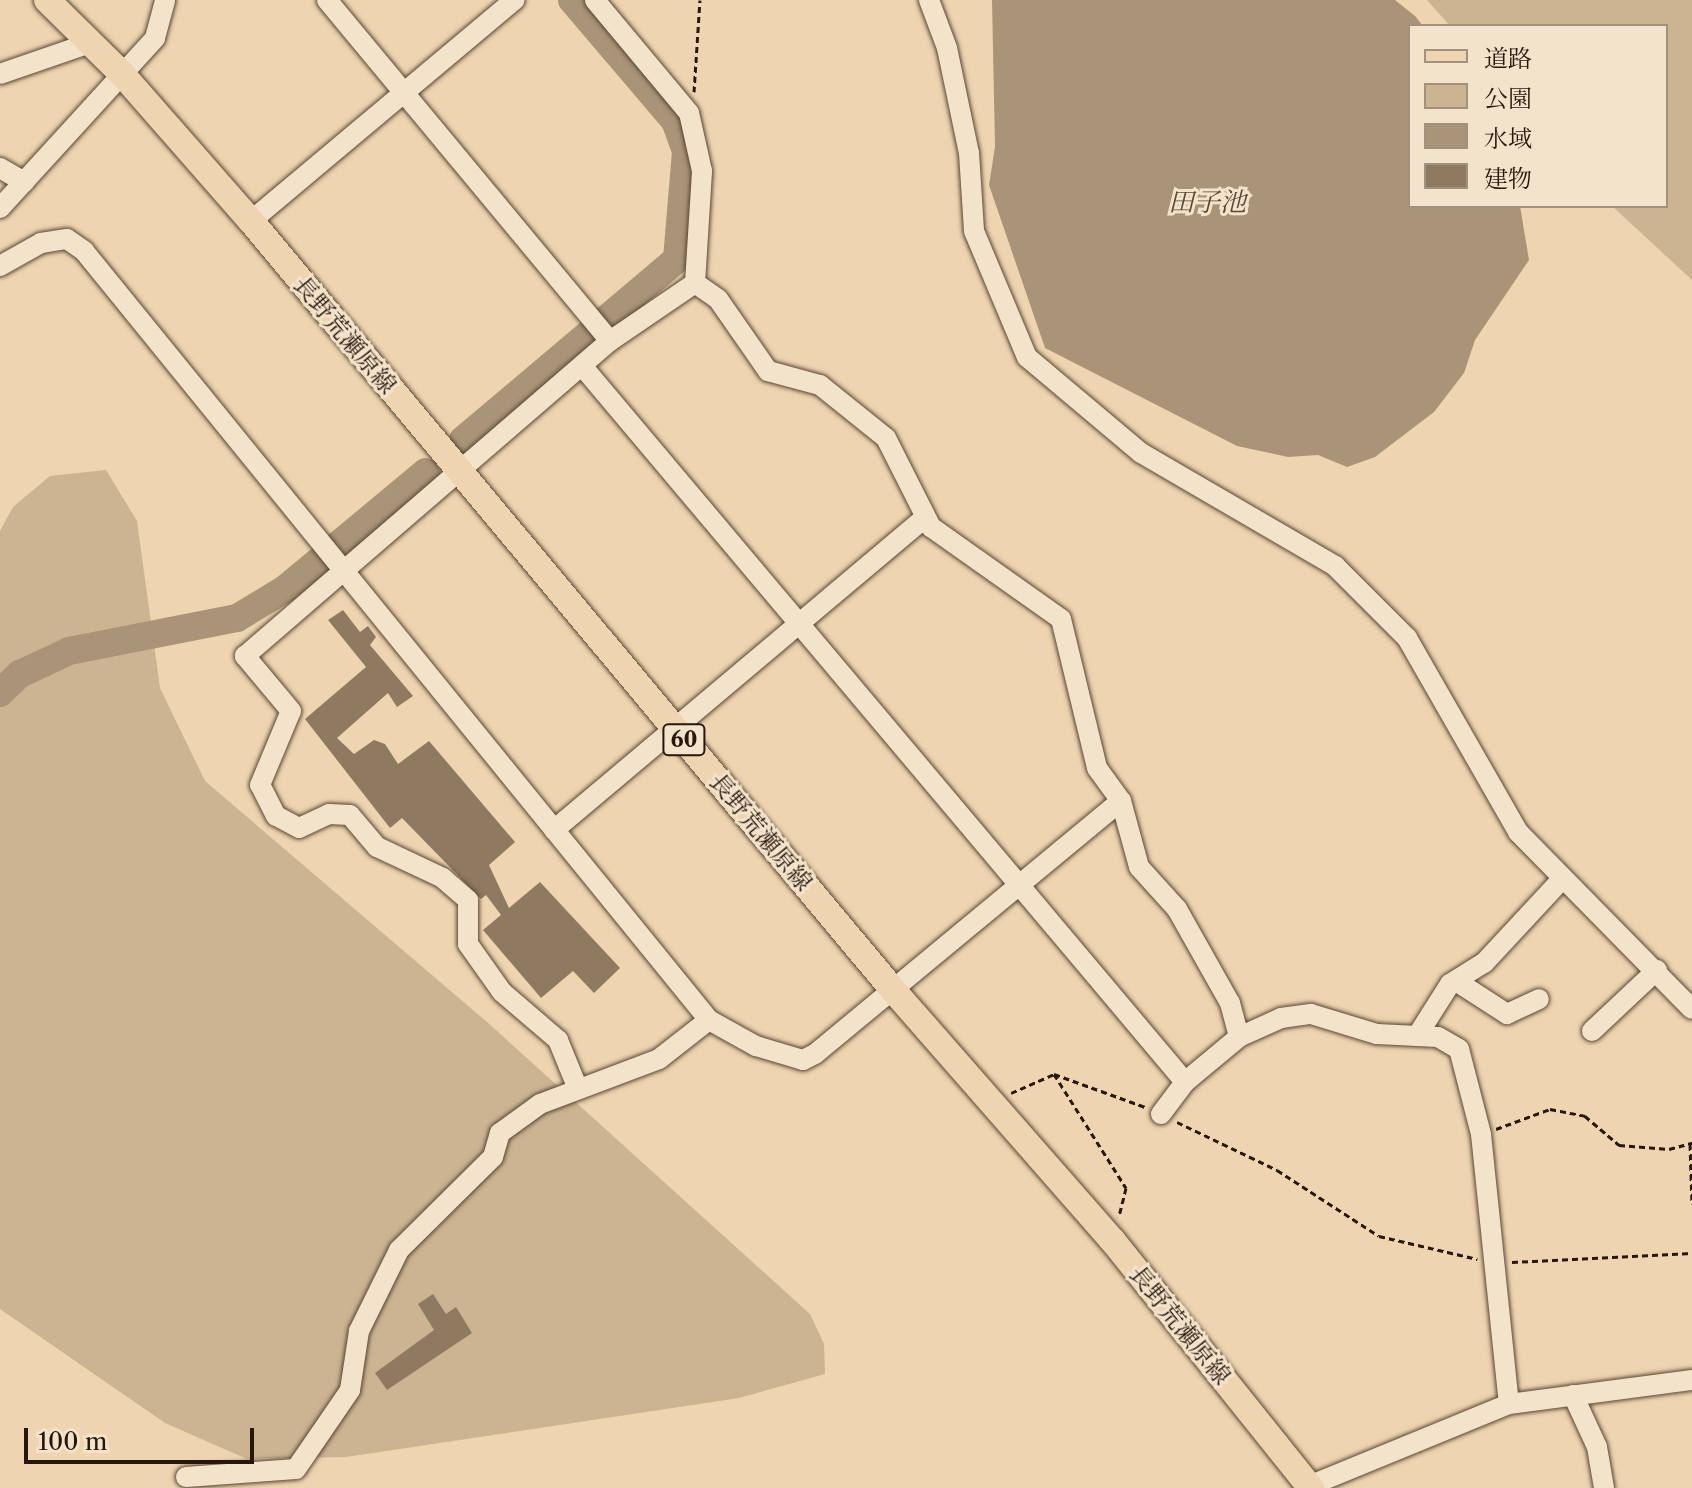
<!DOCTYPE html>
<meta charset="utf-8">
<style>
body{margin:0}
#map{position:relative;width:1692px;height:1488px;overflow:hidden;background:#eed4af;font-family:"Libre Caslon Text","Noto Serif JP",serif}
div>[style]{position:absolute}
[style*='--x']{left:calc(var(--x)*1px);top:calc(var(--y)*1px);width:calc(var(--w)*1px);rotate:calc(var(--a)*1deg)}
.green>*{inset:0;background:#ccb493}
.water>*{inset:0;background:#aa9478}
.river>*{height:28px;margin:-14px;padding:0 14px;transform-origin:14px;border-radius:14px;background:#aa9478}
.building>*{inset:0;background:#8e7961}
.path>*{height:3px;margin-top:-1.5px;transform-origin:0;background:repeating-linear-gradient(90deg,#26170c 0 6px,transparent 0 10px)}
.roads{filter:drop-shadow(0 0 2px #584635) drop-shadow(0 0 2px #584635)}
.minor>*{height:20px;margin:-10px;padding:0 10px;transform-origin:10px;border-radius:10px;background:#f4e3cb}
.major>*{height:26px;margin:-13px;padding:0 13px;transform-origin:13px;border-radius:13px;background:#eed4af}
span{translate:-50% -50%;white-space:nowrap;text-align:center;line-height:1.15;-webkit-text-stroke:6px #f4e3cb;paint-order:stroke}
.shield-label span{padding:2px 6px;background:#f4e3cb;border:2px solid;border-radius:6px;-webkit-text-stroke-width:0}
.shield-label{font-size:22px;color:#26170c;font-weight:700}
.street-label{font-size:24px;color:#26170c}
.water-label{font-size:26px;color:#5b4937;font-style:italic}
.legend{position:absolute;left:1408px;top:24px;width:260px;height:184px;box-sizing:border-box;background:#f4e3cb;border:2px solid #a2917f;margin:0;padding:10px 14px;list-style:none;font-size:24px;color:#26170c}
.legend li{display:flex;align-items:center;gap:16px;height:40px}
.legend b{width:40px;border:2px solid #a2917f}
.scale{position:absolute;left:24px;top:1428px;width:230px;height:36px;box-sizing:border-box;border:4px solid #26170c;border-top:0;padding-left:10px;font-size:24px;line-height:28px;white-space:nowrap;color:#26170c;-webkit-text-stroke:6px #f4e3cb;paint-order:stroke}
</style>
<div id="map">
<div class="green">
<i style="clip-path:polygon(1427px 0,1692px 0,1692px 280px,1612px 206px,1666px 206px,1666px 26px,1450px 26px)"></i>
<i style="clip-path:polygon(106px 470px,137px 521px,160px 688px,205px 781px,487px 1022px,810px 1314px,824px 1344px,825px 1374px,739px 1398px,346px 1457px,247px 1459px,165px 1423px,0 1309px,0 531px,13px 507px,50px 476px)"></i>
</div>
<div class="water">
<i style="clip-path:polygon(992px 0,1395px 0,1415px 16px,1423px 26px,1410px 26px,1410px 206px,1520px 206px,1529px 260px,1475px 340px,1464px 373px,1434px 412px,1375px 457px,1347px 467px,1318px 455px,1288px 457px,1237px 446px,1045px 348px,989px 185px,995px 147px)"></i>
</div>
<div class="river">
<i style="--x:463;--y:440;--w:280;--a:-40.2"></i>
<i style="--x:677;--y:259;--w:108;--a:-85.2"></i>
<i style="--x:686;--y:151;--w:32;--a:-110"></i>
<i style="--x:675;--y:121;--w:159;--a:-130.4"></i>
<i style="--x:0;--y:693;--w:28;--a:-44"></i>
<i style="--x:20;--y:674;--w:54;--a:-25.1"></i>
<i style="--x:69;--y:651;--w:171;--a:-11.1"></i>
<i style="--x:237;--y:618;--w:56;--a:-31.1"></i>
<i style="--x:285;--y:589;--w:183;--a:-39.7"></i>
</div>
<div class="building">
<i style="clip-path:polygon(343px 610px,360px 632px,368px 626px,376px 637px,370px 645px,413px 696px,397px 707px,388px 693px,337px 738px,354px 754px,374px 740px,385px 744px,398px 764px,429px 741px,515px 842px,489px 865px,509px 908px,540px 882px,620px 968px,594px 993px,573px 971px,541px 998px,483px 930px,501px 915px,486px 895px,481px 899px,402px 818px,390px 828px,305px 719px,366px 667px,328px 620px)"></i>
<i style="clip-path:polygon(433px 1294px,446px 1314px,456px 1307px,472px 1333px,387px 1390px,375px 1373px,434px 1330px,418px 1304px)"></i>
</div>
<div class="path">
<i style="--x:694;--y:92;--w:92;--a:-86.3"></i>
<i style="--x:1054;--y:1074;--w:135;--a:57.7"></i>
<i style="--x:1126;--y:1188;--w:30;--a:104"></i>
<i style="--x:1011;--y:1093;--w:47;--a:-23.8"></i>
<i style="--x:1054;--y:1074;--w:97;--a:19.9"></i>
<i style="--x:1177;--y:1122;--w:111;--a:25.6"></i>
<i style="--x:1277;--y:1170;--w:121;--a:32.9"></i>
<i style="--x:1379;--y:1236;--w:101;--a:13.2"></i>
<i style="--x:1496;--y:1129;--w:58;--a:-20.3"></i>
<i style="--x:1550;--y:1109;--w:36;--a:11"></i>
<i style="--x:1585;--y:1116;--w:45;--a:40.5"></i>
<i style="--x:1619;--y:1145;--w:50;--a:4.6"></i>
<i style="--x:1669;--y:1149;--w:24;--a:-15"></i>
<i style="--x:1690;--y:1144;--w:60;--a:88.1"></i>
<i style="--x:1512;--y:1262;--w:180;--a:-2.9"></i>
</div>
<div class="roads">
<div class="minor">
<i style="--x:327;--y:0;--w:443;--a:50.3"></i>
<i style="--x:929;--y:0;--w:51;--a:69.4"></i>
<i style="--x:947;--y:48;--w:107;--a:78.2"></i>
<i style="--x:969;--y:153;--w:78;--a:86.3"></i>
<i style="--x:974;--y:231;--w:137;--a:67.2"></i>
<i style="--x:1027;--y:357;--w:149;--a:40.1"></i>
<i style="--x:1141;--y:453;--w:225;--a:30.2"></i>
<i style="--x:1335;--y:566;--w:102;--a:45"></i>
<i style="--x:1407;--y:638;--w:224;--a:60.2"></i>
<i style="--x:1518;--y:832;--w:248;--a:45.5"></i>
<i style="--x:0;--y:74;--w:95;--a:-19"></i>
<i style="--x:0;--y:168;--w:28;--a:30"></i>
<i style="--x:0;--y:208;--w:230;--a:-47.6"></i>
<i style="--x:155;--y:38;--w:39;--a:-75"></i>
<i style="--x:251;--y:221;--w:344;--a:-40"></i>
<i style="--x:0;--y:266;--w:47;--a:-29.3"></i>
<i style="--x:41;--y:243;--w:26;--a:-9"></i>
<i style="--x:67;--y:239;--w:21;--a:35"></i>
<i style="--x:84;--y:251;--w:991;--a:50.9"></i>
<i style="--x:695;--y:283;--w:28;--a:35"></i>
<i style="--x:718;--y:299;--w:88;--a:55.2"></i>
<i style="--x:768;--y:371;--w:54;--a:15.1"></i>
<i style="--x:820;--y:385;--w:85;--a:38.8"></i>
<i style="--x:886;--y:438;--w:100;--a:63.2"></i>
<i style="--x:931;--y:527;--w:159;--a:35.3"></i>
<i style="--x:1061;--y:619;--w:153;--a:76.4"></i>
<i style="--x:1097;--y:768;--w:41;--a:54"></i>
<i style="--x:1121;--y:801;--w:68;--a:74.7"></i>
<i style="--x:1139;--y:867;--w:57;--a:47.9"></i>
<i style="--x:1177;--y:909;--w:108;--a:60.6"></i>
<i style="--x:1230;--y:1003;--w:35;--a:75"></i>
<i style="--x:583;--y:367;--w:935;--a:49.9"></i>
<i style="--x:1185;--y:1082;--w:70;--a:-39.8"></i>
<i style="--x:1239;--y:1037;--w:46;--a:-24.3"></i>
<i style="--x:1281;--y:1018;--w:30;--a:-8"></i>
<i style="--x:1311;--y:1014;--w:69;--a:16.9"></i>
<i style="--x:1377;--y:1034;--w:61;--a:2.8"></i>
<i style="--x:1438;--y:1037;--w:24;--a:30"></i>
<i style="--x:1459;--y:1049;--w:88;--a:75.5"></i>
<i style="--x:1481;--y:1134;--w:271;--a:84.1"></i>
<i style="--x:554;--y:830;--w:484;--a:-40.1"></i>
<i style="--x:1456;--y:981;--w:61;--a:32.9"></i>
<i style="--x:1507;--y:1014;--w:35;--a:-25"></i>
<i style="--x:1592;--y:1031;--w:89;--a:-43.2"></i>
<i style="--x:1417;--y:1036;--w:62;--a:-57.6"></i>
<i style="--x:1450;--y:984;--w:40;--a:-32"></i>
<i style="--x:1484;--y:963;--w:113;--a:-47.1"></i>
<i style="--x:578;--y:1089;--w:53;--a:-112.2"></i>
<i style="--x:558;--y:1040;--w:74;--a:-139.4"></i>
<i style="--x:502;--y:992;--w:59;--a:-125.3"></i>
<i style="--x:468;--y:944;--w:44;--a:-90"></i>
<i style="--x:468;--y:900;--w:33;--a:-139"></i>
<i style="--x:443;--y:878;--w:73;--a:-154.8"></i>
<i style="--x:377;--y:847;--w:42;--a:-130.2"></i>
<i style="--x:350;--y:815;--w:21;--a:-177"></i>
<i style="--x:329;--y:814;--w:33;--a:155"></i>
<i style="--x:299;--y:828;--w:26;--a:-152"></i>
<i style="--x:276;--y:816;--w:35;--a:-117"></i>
<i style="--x:260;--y:785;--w:80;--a:-67.3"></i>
<i style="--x:291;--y:711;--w:72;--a:-129.9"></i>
<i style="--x:245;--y:656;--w:482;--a:-40.8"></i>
<i style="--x:610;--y:341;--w:103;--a:-34.3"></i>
<i style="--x:695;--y:283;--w:112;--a:-86.4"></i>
<i style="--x:702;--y:171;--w:59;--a:-102.6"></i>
<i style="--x:689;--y:113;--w:147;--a:-129.8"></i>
<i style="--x:1161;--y:1114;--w:40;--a:-53"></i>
<i style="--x:1573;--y:1395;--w:57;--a:65.2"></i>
<i style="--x:1597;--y:1447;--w:42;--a:80.3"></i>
<i style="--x:186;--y:1477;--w:110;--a:-4.2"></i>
<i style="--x:296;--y:1469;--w:96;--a:-55.6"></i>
<i style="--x:350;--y:1390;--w:60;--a:-81.3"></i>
<i style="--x:359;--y:1331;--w:90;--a:-63.7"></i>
<i style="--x:399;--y:1250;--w:132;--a:-44.7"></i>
<i style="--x:493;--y:1157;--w:25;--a:-74"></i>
<i style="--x:500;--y:1133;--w:49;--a:-35.9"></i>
<i style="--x:540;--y:1104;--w:127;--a:-20.7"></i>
<i style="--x:659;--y:1059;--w:63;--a:-38"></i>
<i style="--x:709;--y:1020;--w:54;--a:29"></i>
<i style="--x:756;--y:1046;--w:49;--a:16.6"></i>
<i style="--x:803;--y:1060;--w:13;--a:-27"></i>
<i style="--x:815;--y:1054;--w:397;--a:-39.6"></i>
<i style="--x:1304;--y:1488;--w:222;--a:-22.3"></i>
<i style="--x:1509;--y:1404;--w:185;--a:-7.5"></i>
</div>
<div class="major">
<i style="--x:47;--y:0;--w:107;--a:44.6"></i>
<i style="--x:123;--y:75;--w:194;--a:48.8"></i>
<i style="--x:251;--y:221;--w:1003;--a:50.14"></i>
<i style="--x:894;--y:991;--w:332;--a:48.8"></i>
<i style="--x:1113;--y:1241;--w:317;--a:51.3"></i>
</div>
</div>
<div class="shield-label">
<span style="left:684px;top:740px">60</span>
</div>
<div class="street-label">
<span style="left:345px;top:335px;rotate:50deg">長野荒瀬原線</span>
<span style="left:761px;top:832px;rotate:50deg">長野荒瀬原線</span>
<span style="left:1180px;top:1325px;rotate:51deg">長野荒瀬原線</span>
</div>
<div class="water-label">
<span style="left:1207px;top:203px">田子池</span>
</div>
<ul class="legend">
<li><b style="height:10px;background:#eed4af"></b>道路</li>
<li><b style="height:22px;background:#ccb493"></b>公園</li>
<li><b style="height:22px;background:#aa9478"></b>水域</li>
<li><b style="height:22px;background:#8e7961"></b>建物</li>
</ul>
<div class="scale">100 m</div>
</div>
